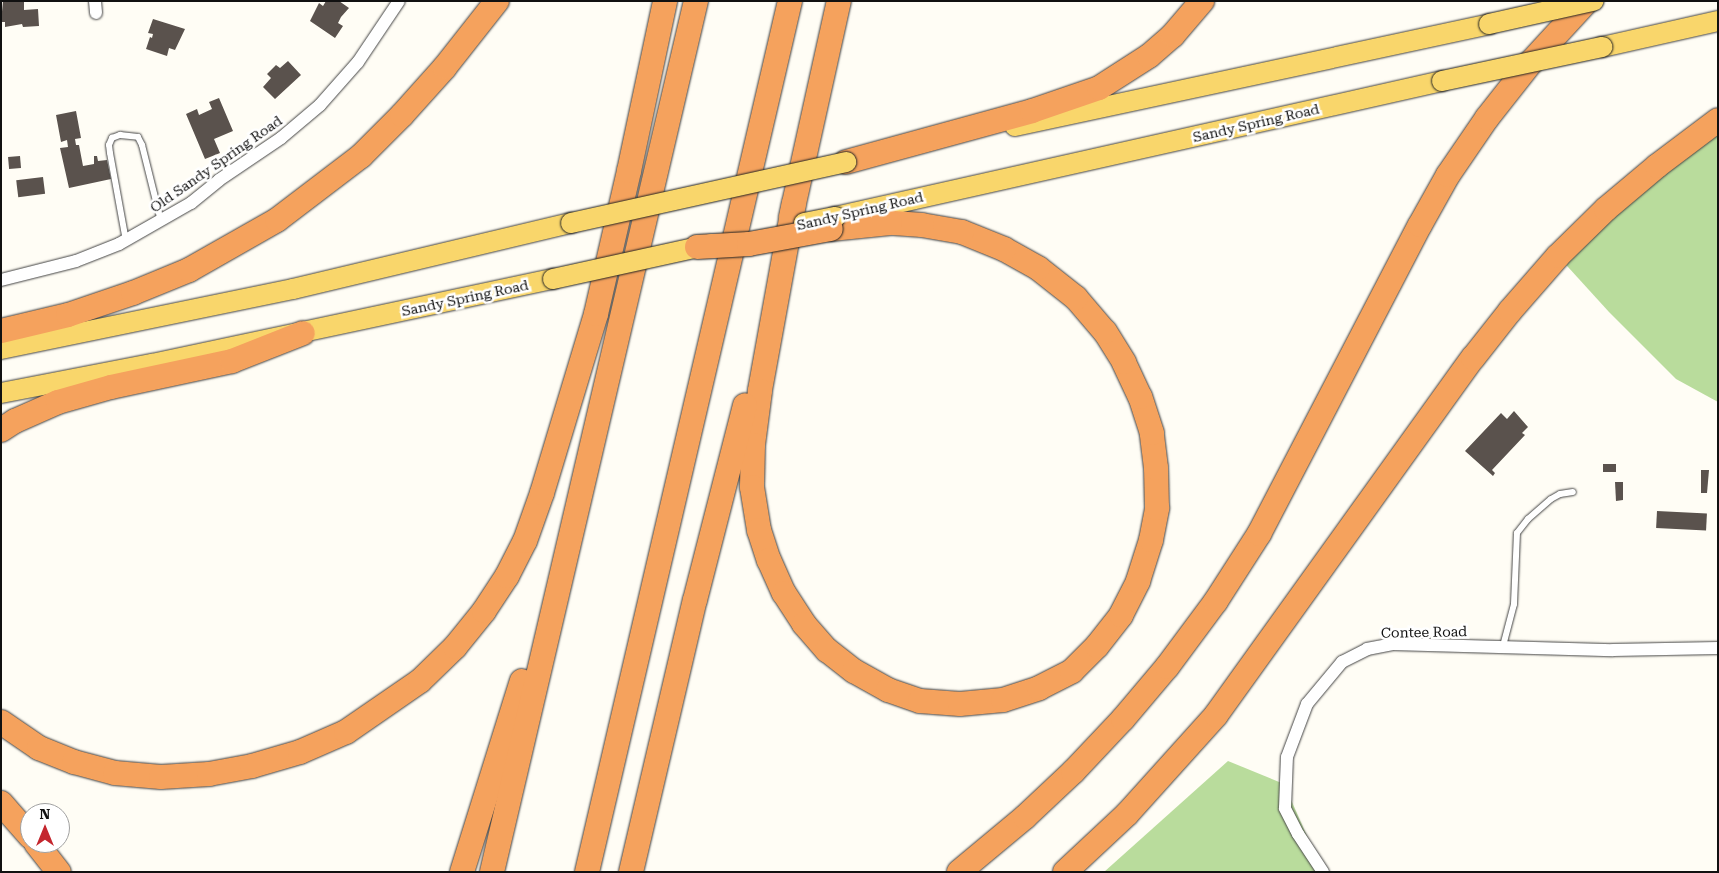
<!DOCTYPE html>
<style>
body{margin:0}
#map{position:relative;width:1719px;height:873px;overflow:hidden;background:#fffdf5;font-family:"Roboto Serif",serif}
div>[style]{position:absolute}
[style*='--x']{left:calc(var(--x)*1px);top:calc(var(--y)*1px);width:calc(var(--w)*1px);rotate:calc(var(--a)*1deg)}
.forest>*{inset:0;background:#b9dc9c}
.building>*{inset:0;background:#5a524d;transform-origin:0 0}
.roads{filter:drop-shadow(0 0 1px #444) drop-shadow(0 0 1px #444)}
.service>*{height:6px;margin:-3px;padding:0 3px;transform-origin:3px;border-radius:3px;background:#fff}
.minor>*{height:12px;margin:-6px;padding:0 6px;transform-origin:6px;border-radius:6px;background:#fff}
.primary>*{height:20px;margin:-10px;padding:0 10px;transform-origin:10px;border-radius:10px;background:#f9d66b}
.motorway>*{height:24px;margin:-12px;padding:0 12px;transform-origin:12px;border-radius:12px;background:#f5a25d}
.bridges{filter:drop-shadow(0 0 1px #222) drop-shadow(0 0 1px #222)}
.primary-bridge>*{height:20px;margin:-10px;padding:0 10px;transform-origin:10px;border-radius:10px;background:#f9d66b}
.motorway-bridge>*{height:24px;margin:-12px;padding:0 12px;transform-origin:12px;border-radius:12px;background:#f5a25d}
span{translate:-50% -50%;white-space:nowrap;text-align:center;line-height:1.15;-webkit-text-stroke:5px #fff;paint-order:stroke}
.street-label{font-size:14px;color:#111}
.frame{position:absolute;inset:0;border:2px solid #111;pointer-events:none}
.north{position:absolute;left:20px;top:803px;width:50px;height:50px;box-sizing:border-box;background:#fff;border:1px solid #a0a0a0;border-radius:50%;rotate:0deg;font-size:14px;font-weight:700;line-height:20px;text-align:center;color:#111}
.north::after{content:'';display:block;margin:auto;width:18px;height:22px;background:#c4262e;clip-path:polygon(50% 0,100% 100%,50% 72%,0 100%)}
</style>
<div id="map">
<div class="forest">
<i style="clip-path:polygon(1718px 120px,1718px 402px,1676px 379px,1609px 312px,1558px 256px)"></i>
<i style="clip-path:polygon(1228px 761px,1284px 784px,1323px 872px,1104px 872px)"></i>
</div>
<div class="building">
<i style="clip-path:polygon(3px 1px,24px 1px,24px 10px,38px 9px,39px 26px,23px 27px,22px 24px,5px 27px,5px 22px,1px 22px)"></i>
<i style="clip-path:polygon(326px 1px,339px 1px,349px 8px,341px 17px,338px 23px,343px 26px,335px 38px,310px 21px,319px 3px,323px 6px)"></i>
<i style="clip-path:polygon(153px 19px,185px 29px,175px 50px,169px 48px,167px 56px,146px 49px,150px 37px,152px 38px,153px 34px,148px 33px)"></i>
<i style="clip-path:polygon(288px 61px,301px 75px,275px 99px,263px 87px,271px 78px,267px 74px,276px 65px,280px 68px)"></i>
<i style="clip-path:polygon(219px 98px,233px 131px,214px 139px,220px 153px,205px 159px,186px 114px,197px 109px,199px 115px,212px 109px,209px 102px)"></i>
<i style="clip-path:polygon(76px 111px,81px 138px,75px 139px,76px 145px,79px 145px,83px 166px,94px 164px,94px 156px,97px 156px,98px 161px,107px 160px,111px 179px,69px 188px,60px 148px,68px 147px,67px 140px,61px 142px,56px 115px)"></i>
<i style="left:20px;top:156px;width:12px;height:12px;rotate:85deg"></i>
<i style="left:43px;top:177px;width:17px;height:27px;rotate:83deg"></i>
<i style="clip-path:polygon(1514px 411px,1528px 427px,1522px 433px,1525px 435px,1492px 470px,1495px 473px,1493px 476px,1465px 451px,1501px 413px,1507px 419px)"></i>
<i style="left:1603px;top:464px;width:13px;height:8px"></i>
<i style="clip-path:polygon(1701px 470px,1709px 470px,1707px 493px,1701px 493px)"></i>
<i style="clip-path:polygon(1615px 482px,1623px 482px,1623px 500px,1616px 501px)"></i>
<i style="left:1657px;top:511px;width:50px;height:17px;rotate:3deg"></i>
</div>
<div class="roads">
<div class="service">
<i style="--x:126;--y:241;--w:89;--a:-100.3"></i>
<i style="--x:110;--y:153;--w:8;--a:-97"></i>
<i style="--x:109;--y:145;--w:8;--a:-67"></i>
<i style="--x:112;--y:138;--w:9;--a:-21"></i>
<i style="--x:120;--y:135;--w:18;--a:6"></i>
<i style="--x:138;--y:137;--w:9;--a:63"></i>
<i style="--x:142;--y:145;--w:78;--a:76"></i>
<i style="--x:1503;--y:646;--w:43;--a:-75.3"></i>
<i style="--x:1514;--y:604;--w:71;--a:-87.6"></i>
<i style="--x:1517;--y:533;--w:18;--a:-52"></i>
<i style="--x:1528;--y:519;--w:30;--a:-41"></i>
<i style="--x:1551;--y:499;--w:10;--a:-29"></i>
<i style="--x:1560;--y:494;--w:13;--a:-9"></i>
</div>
<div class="minor">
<i style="--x:95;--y:1;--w:12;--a:85"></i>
<i style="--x:1;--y:280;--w:77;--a:-14.2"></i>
<i style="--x:76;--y:261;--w:46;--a:-21.6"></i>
<i style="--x:119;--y:244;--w:83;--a:-29.7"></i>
<i style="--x:191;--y:203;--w:36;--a:-39"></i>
<i style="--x:219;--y:180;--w:75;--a:-34.1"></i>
<i style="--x:281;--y:138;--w:51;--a:-40.2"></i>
<i style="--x:320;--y:105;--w:57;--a:-48.5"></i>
<i style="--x:358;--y:62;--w:73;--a:-56.1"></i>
<i style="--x:1323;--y:872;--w:45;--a:-123.3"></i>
<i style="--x:1298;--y:834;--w:29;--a:-117"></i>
<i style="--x:1285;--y:808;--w:51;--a:-87.8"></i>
<i style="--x:1287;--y:757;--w:57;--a:-69.3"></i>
<i style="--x:1307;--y:704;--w:55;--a:-50.2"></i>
<i style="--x:1342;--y:662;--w:28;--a:-27"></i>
<i style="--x:1367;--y:649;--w:26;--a:-11"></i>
<i style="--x:1393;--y:644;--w:220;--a:1.6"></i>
<i style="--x:1613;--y:650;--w:105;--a:-1.1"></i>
</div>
<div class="primary">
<i style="--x:1602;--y:47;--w:119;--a:-12.6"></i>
<i style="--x:1015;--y:126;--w:485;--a:-12.1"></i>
<i style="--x:835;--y:217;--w:622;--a:-12.63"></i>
<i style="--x:1;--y:349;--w:298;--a:-11.6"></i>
<i style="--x:293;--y:289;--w:286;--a:-13.4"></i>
<i style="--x:1;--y:393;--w:154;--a:-10.9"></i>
<i style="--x:152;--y:364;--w:410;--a:-12"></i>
</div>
<div class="motorway">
<i style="--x:846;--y:162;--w:193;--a:-15.3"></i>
<i style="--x:1032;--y:111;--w:71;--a:-18.9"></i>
<i style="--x:1099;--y:88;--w:59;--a:-32.6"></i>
<i style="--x:1149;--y:56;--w:32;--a:-41"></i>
<i style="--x:1173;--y:35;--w:45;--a:-49.5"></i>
<i style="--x:794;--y:203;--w:191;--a:100.3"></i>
<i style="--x:760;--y:391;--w:54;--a:97.4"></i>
<i style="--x:753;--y:445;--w:42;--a:91.4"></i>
<i style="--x:752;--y:487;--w:44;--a:80.8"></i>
<i style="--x:759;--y:530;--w:32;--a:72"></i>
<i style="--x:769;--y:560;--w:36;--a:66"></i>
<i style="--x:784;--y:593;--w:37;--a:57"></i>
<i style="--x:804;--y:624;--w:35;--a:49"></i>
<i style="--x:827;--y:650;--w:34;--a:38"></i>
<i style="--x:854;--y:671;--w:39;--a:29"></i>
<i style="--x:888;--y:690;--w:34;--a:19"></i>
<i style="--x:920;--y:701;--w:40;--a:4.3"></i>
<i style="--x:960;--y:704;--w:43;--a:-5.3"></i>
<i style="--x:1003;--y:700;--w:38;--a:-18"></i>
<i style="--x:1039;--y:688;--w:37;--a:-27"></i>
<i style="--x:1072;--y:671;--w:35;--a:-45"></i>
<i style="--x:1097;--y:646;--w:39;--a:-52"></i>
<i style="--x:1121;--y:615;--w:38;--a:-63"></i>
<i style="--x:1138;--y:581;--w:43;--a:-72.4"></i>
<i style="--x:1151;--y:540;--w:33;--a:-79"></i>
<i style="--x:1157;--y:508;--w:40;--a:-91.4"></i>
<i style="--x:1156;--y:468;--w:35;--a:-97"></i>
<i style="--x:1152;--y:433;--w:38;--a:-108"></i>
<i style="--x:1140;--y:397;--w:38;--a:-115"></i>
<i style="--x:1124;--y:362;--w:36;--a:-122"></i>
<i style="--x:1105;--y:332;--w:45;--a:-130.5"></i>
<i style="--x:1076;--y:298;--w:48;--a:-141.7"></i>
<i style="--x:1038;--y:268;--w:39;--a:-151"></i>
<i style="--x:1004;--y:249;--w:45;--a:-158"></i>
<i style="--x:962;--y:232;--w:41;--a:-170.1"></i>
<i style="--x:922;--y:225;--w:32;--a:-176"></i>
<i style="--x:890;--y:223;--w:59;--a:174.2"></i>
<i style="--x:791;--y:217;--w:221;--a:-77.5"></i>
<i style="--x:1;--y:331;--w:69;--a:-13.4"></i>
<i style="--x:68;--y:315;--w:69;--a:-18.7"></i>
<i style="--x:133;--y:293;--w:61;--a:-22.3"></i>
<i style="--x:189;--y:270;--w:101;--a:-29.6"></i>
<i style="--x:277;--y:220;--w:106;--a:-37.3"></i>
<i style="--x:361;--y:156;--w:58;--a:-45"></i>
<i style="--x:402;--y:115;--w:64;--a:-48.1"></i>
<i style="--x:445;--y:67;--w:84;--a:-51.8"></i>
<i style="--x:1;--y:430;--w:17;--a:-33"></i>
<i style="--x:15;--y:421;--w:47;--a:-23.8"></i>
<i style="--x:58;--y:402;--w:55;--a:-15.8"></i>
<i style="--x:111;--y:387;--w:124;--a:-12.1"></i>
<i style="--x:232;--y:361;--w:76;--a:-21.5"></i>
<i style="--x:1;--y:722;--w:46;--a:34.4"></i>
<i style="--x:39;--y:748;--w:38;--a:22"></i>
<i style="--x:74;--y:762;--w:42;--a:15"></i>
<i style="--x:115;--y:773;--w:46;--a:5"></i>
<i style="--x:161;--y:777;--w:48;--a:-3.6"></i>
<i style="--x:209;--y:774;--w:44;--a:-10.5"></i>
<i style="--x:252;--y:766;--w:50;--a:-16.3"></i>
<i style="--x:300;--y:752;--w:50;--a:-23.5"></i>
<i style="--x:346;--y:732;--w:90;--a:-34.6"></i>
<i style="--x:420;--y:681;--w:49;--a:-44.2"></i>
<i style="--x:455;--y:647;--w:46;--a:-51.1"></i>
<i style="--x:484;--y:611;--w:42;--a:-56.7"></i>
<i style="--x:507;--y:576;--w:39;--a:-63"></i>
<i style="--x:525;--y:541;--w:51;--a:-70.5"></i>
<i style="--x:542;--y:493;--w:187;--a:-73.2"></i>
<i style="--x:596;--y:314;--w:147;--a:-77"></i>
<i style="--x:629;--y:171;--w:174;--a:-78"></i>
<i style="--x:1;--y:803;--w:44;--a:48.7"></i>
<i style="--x:36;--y:843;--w:37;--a:52"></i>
<i style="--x:462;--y:872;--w:200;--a:-72.6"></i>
<i style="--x:492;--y:872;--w:895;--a:-76.82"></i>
<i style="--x:587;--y:872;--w:894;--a:-76.88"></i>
<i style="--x:631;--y:872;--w:279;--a:-76.8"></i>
<i style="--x:695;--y:600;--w:201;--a:-75.6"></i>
<i style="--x:959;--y:872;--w:86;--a:-39.8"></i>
<i style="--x:1025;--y:817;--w:66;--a:-43.2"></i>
<i style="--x:1073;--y:772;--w:73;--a:-46.7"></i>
<i style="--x:1123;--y:719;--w:68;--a:-49.8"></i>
<i style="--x:1167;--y:667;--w:82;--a:-53.4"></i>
<i style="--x:1216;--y:601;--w:80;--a:-57.3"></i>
<i style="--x:1259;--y:534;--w:348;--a:-62.5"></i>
<i style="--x:1420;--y:225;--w:57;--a:-60.8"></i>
<i style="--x:1448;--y:175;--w:69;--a:-55.6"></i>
<i style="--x:1487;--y:118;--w:71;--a:-51.8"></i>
<i style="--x:1531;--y:62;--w:83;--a:-47.4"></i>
<i style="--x:1065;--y:872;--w:85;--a:-43.1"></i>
<i style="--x:1127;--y:814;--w:133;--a:-48"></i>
<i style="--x:1216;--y:715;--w:440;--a:-54.3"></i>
<i style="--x:1473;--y:358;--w:60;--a:-51.8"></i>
<i style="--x:1510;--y:311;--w:73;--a:-48.9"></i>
<i style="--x:1558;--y:256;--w:67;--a:-44.4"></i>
<i style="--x:1606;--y:209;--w:67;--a:-40.1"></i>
<i style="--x:1657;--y:166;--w:76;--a:-37"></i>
</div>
</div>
<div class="bridges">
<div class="primary-bridge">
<i style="--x:1489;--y:24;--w:107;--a:-12.5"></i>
<i style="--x:1442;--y:81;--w:164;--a:-12"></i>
<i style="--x:571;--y:223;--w:282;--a:-12.5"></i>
<i style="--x:804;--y:223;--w:32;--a:-11"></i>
<i style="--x:553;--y:279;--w:163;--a:-12.4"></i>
</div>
<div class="motorway-bridge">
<i style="--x:697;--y:247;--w:52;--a:-3.3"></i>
<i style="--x:749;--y:244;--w:83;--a:-10.4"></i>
</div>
</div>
<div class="street-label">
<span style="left:1256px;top:123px;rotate:-13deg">Sandy Spring Road</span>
<span style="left:216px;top:164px;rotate:-35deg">Old Sandy Spring Road</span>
<span style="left:860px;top:211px;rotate:-13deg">Sandy Spring Road</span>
<span style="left:465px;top:298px;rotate:-12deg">Sandy Spring Road</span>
<span style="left:1424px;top:632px;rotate:-1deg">Contee Road</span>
</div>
<div class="frame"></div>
<div class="north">N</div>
</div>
